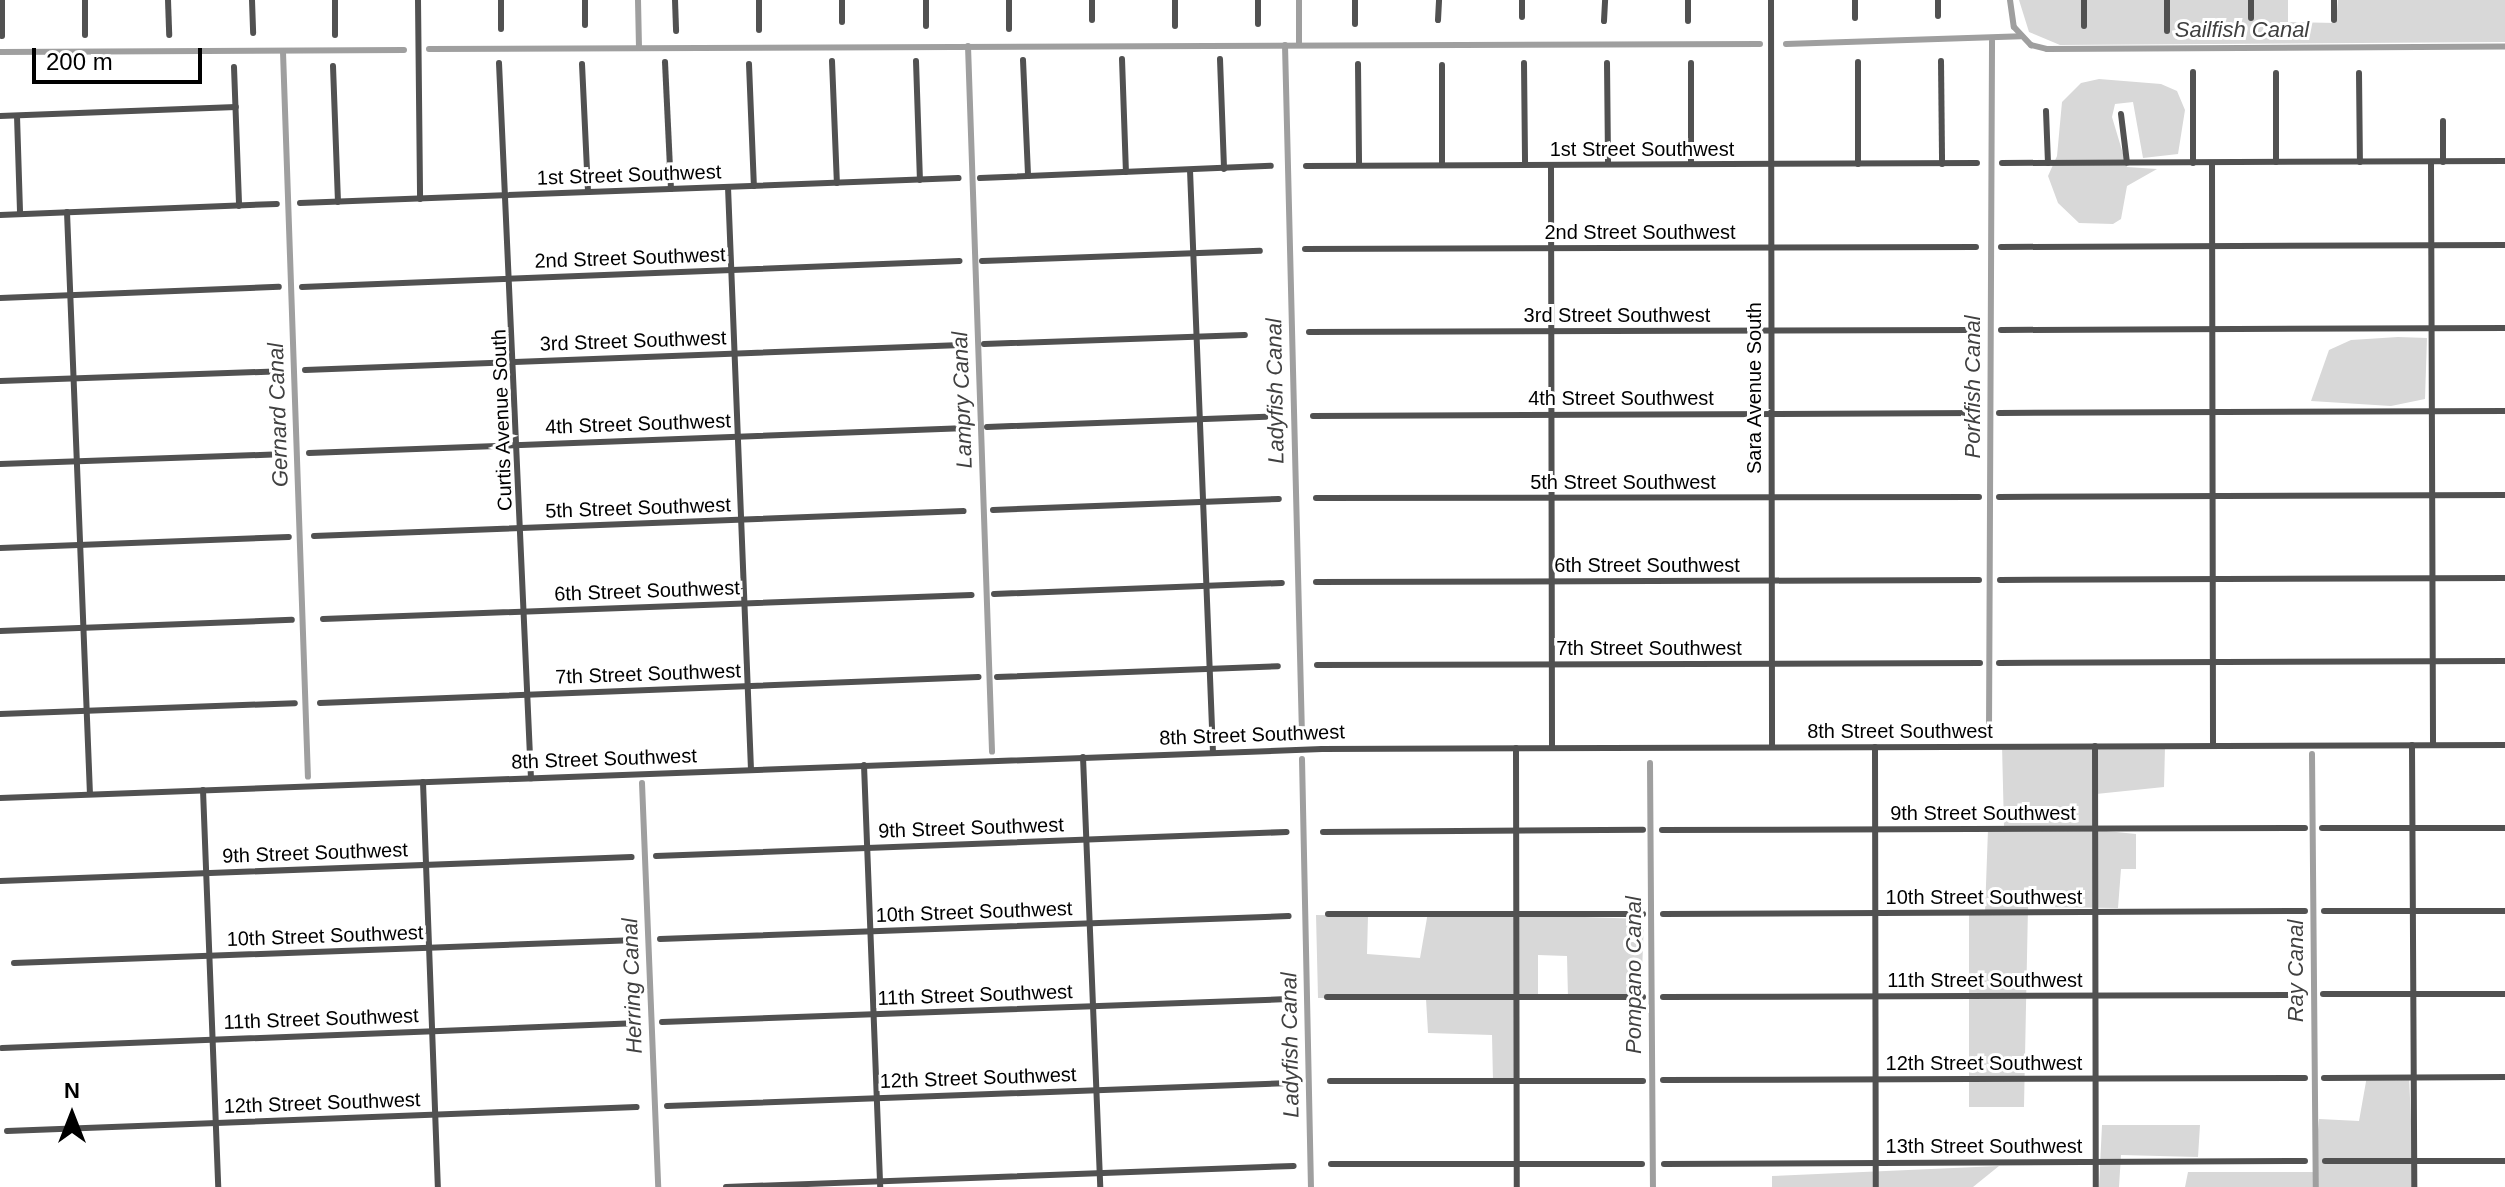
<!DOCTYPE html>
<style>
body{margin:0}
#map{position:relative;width:2505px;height:1187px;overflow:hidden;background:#fff;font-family:Arial,sans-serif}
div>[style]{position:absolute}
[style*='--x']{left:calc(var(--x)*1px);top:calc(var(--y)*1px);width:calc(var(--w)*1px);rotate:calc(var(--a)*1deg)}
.green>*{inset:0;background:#d8d8d8}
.canal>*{height:6px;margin:-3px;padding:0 3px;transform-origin:3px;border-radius:3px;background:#9f9f9f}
.minor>*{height:6px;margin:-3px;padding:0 3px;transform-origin:3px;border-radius:3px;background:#515151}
span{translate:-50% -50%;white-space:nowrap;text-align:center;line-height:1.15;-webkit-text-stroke:6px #fff;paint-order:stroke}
.street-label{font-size:20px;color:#000}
.water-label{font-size:22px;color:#404040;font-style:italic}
.north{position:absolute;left:32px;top:1075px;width:80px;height:80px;-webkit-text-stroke:6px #fff;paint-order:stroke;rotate:0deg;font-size:22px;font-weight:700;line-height:32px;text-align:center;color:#000}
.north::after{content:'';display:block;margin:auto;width:28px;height:36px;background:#000;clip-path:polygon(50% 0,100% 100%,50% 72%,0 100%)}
.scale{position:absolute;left:32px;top:48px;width:170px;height:36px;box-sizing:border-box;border:4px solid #000;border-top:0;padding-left:10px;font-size:24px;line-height:28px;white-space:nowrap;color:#000;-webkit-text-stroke:6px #fff;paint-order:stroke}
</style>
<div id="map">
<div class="green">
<i style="clip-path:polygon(2019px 0,2288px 0,2288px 22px,2336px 23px,2338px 0,2505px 0,2505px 42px,2060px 45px,2029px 32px)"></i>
<i style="clip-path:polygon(2099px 79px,2161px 84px,2177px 91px,2185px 110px,2178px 154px,2143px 158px,2133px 102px,2115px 104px,2112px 117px,2127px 167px,2157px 169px,2127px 186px,2121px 219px,2113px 224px,2079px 223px,2058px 203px,2048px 176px,2057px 156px,2062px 102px,2081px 83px)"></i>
<i style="clip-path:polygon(2398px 337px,2427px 338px,2425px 399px,2391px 406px,2311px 401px,2329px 350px,2351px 340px)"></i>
<i style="clip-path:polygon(2002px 745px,2165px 747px,2164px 787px,2096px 794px,2096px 830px,2136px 834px,2136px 869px,2121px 869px,2118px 908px,2028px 907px,2024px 1107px,1969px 1107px,1969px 912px,1985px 912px,1988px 829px,2004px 828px)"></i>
<i style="clip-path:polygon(1428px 912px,1644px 919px,1641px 1000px,1568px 998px,1567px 956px,1538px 955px,1538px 996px,1517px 996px,1517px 1083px,1493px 1081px,1492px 1035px,1428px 1033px,1426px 999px,1318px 998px,1316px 915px,1368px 916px,1367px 954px,1420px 958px)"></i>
<i style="clip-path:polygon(2367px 1076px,2409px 1076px,2414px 1187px,2185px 1187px,2188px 1172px,2314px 1172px,2319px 1119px,2359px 1121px)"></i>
<i style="clip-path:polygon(2102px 1125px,2200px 1125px,2198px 1157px,2121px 1155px,2119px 1187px,2099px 1187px)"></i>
<i style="clip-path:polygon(1999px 1166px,1973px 1187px,1772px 1187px,1772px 1176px)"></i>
</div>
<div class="canal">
<i style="--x:638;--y:0;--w:48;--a:88.8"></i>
<i style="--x:1299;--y:0;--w:45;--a:90"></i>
<i style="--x:2010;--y:0;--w:27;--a:82"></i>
<i style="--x:2014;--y:27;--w:25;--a:47"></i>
<i style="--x:2031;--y:45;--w:16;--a:14"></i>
<i style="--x:2047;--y:49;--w:458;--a:-0.3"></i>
<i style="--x:1786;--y:44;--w:235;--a:-1.9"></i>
<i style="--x:1285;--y:45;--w:691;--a:88.59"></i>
<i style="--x:968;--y:46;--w:706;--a:88.05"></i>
<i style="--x:429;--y:49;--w:1331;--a:-0.22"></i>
<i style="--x:0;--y:52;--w:404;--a:-0.3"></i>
<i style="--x:283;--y:52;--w:725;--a:88.03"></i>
<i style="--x:1989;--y:734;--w:693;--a:-89.75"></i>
<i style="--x:2312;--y:754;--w:433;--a:89.5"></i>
<i style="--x:1302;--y:759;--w:428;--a:88.8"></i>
<i style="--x:1650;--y:763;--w:424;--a:89.6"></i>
<i style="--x:642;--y:783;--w:404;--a:87.7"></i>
</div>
<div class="minor">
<i style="--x:2;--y:0;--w:36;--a:90"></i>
<i style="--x:85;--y:0;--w:35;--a:90"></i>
<i style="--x:168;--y:0;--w:35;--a:88"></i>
<i style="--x:252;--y:0;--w:33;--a:88"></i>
<i style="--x:335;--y:0;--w:35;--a:90"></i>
<i style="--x:418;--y:0;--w:199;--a:89.4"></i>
<i style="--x:501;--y:0;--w:29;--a:90"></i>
<i style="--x:585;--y:0;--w:25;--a:90"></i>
<i style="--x:675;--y:0;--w:31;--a:88"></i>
<i style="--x:759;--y:0;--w:30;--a:90"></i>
<i style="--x:842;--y:0;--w:22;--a:90"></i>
<i style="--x:926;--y:0;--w:26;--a:90"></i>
<i style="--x:1009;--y:0;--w:29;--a:90"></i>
<i style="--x:1092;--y:0;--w:20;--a:90"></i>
<i style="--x:1175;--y:0;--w:26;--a:90"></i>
<i style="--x:1258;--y:0;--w:24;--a:90"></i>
<i style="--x:1522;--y:0;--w:17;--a:90"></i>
<i style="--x:1771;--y:0;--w:747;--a:89.92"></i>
<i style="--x:1855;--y:0;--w:18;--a:90"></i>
<i style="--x:1938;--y:0;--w:16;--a:90"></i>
<i style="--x:2084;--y:0;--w:26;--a:90"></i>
<i style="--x:2167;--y:0;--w:31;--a:90"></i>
<i style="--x:2251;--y:0;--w:18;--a:90"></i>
<i style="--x:2334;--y:0;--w:20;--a:90"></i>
<i style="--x:1438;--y:20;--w:20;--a:-87"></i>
<i style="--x:1604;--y:21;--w:21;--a:-87"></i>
<i style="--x:1688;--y:21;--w:21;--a:-90"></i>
<i style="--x:1355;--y:24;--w:24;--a:-90"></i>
<i style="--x:1122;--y:59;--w:113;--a:88"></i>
<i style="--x:1220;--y:59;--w:110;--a:87.9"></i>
<i style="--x:1023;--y:60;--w:116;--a:87.5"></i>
<i style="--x:832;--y:61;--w:122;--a:87.7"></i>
<i style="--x:916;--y:61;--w:119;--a:88.1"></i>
<i style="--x:1941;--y:61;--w:103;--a:89.4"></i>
<i style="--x:665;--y:62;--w:127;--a:87.3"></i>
<i style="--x:1858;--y:62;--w:102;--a:90"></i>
<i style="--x:499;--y:63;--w:716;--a:87.44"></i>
<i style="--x:1524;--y:63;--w:102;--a:89.4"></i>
<i style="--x:1607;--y:63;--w:101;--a:89.4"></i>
<i style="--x:1691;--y:63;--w:101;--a:90"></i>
<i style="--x:582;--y:64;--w:128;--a:87.3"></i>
<i style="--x:749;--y:64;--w:122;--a:87.7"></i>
<i style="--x:1358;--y:64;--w:101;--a:89.4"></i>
<i style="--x:1442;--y:65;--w:100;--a:90"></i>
<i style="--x:333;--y:66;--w:136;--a:87.9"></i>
<i style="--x:234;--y:67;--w:139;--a:87.9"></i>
<i style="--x:2193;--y:72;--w:91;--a:90"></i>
<i style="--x:2276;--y:73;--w:89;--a:90"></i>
<i style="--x:2359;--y:73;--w:89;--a:89.4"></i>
<i style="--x:2046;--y:111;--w:52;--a:87.8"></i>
<i style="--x:2121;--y:114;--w:49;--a:83"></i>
<i style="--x:0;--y:116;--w:236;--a:-2.2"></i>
<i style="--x:17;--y:116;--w:98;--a:88.2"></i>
<i style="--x:2443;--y:121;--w:41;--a:90"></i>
<i style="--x:2431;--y:162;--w:583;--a:89.8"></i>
<i style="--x:2002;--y:163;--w:503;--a:-0.23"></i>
<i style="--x:2212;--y:163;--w:583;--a:89.9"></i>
<i style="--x:1551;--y:165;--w:583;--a:89.9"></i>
<i style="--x:1306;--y:166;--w:671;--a:-0.26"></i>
<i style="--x:1190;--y:170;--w:582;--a:87.74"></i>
<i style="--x:980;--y:178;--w:291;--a:-2.4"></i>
<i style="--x:728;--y:187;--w:582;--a:87.74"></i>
<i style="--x:300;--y:203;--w:659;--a:-2.17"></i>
<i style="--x:67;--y:212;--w:582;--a:87.74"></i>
<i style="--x:0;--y:215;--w:277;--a:-2.3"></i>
<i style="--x:2001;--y:247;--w:504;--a:-0.23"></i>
<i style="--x:1305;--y:249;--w:671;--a:-0.17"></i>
<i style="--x:982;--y:261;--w:278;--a:-2.1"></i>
<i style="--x:302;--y:287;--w:658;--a:-2.27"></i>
<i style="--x:0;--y:298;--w:279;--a:-2.3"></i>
<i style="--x:2001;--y:330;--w:504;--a:-0.23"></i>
<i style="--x:1309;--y:332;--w:664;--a:-0.17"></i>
<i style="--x:984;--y:344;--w:261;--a:-2"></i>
<i style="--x:305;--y:370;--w:657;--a:-2.18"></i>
<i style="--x:0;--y:381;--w:281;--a:-2"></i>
<i style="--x:1999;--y:413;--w:506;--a:-0.23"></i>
<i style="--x:1313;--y:416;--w:665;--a:-0.26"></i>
<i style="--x:987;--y:427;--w:279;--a:-2.1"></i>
<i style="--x:309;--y:453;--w:659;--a:-2.17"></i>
<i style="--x:0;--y:464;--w:286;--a:-2"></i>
<i style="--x:1999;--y:497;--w:506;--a:-0.23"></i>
<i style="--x:1316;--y:498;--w:663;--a:-0.09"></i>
<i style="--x:993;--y:510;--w:286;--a:-2.2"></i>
<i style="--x:314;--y:536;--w:650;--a:-2.2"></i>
<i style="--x:0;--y:548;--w:289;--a:-2.2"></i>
<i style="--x:2000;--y:580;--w:505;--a:-0.23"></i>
<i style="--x:1316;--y:582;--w:663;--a:-0.17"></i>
<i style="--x:994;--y:594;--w:288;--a:-2.2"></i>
<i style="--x:323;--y:619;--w:649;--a:-2.12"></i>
<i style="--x:0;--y:631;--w:292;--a:-2.2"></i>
<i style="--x:1999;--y:663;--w:506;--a:-0.23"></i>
<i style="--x:1317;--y:665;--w:663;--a:-0.17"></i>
<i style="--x:997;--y:677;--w:281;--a:-2.2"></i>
<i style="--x:320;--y:703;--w:659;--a:-2.26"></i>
<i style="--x:0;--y:714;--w:295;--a:-2.1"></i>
<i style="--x:2412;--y:745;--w:442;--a:89.7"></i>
<i style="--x:2095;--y:746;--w:441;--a:89.9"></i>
<i style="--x:1875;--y:747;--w:440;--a:89.9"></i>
<i style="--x:1516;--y:748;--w:439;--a:89.9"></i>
<i style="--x:1083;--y:757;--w:430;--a:87.7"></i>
<i style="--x:864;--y:765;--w:422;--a:87.8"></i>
<i style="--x:423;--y:782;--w:405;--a:87.9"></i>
<i style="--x:203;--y:790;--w:397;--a:87.8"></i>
<i style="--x:0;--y:798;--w:1323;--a:-2.12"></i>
<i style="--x:1322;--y:749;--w:1183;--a:-0.19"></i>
<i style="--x:2322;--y:828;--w:183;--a:0"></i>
<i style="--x:1662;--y:830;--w:643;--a:-0.18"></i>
<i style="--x:1323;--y:832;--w:320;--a:-0.4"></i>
<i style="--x:656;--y:856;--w:631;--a:-2.18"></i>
<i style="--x:0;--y:881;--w:632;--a:-2.17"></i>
<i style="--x:2324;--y:911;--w:181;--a:0"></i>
<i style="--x:1328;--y:914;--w:315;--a:0"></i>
<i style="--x:1663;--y:914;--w:642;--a:-0.27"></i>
<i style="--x:660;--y:939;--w:629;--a:-2.09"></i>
<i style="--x:14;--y:963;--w:623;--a:-2.11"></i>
<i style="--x:2323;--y:994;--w:182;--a:0"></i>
<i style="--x:1327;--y:997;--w:316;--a:0"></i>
<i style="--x:1663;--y:997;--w:643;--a:-0.18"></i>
<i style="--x:662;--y:1022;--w:626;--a:-2.1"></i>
<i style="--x:2;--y:1048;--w:638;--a:-2.24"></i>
<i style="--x:2324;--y:1078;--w:181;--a:-0.3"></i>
<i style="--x:1663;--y:1080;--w:642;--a:-0.18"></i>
<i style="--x:1330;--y:1081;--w:313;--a:0"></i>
<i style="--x:667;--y:1106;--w:624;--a:-2.11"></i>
<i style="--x:7;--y:1131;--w:630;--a:-2.18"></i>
<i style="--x:2325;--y:1161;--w:180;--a:0"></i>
<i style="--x:1331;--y:1164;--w:311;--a:0"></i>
<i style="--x:1664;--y:1164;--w:641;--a:-0.27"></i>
<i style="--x:726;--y:1187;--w:568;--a:-2.12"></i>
</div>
<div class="street-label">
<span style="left:1642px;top:149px">1st Street Southwest</span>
<span style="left:629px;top:175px;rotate:-2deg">1st Street Southwest</span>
<span style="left:1640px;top:232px">2nd Street Southwest</span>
<span style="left:630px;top:258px;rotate:-2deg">2nd Street Southwest</span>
<span style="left:1617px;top:315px">3rd Street Southwest</span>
<span style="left:633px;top:341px;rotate:-2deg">3rd Street Southwest</span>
<span style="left:1754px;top:388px;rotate:-90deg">Sara Avenue South</span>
<span style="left:1621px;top:398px">4th Street Southwest</span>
<span style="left:502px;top:420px;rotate:-92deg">Curtis Avenue South</span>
<span style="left:638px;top:424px;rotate:-2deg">4th Street Southwest</span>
<span style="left:1623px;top:482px">5th Street Southwest</span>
<span style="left:638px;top:508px;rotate:-2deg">5th Street Southwest</span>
<span style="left:1647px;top:565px">6th Street Southwest</span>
<span style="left:647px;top:591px;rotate:-2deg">6th Street Southwest</span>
<span style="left:1649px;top:648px">7th Street Southwest</span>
<span style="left:648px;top:674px;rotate:-2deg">7th Street Southwest</span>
<span style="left:1900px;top:731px">8th Street Southwest</span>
<span style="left:1252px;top:735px;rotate:-2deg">8th Street Southwest</span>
<span style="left:604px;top:759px;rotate:-2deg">8th Street Southwest</span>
<span style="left:1983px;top:813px">9th Street Southwest</span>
<span style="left:971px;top:828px;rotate:-2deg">9th Street Southwest</span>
<span style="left:315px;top:853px;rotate:-2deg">9th Street Southwest</span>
<span style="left:1984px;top:897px">10th Street Southwest</span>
<span style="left:974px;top:912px;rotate:-2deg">10th Street Southwest</span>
<span style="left:325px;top:936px;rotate:-2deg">10th Street Southwest</span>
<span style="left:1985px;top:980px">11th Street Southwest</span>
<span style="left:975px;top:995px;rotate:-2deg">11th Street Southwest</span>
<span style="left:321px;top:1019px;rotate:-2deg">11th Street Southwest</span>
<span style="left:1984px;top:1063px">12th Street Southwest</span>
<span style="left:978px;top:1078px;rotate:-2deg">12th Street Southwest</span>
<span style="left:322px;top:1103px;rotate:-2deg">12th Street Southwest</span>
<span style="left:1984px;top:1146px">13th Street Southwest</span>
</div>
<div class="water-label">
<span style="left:2242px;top:30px">Sailfish Canal</span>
<span style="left:1973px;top:387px;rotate:-90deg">Porkfish Canal</span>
<span style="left:1275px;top:391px;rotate:-91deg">Ladyfish Canal</span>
<span style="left:962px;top:400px;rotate:-92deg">Lampry Canal</span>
<span style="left:278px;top:415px;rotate:-92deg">Gernard Canal</span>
<span style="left:2296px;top:971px;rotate:-90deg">Ray Canal</span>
<span style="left:1634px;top:975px;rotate:-90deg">Pompano Canal</span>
<span style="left:632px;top:986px;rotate:-92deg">Herring Canal</span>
<span style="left:1290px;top:1045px;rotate:-91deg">Ladyfish Canal</span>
</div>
<div class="north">N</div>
<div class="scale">200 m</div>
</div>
